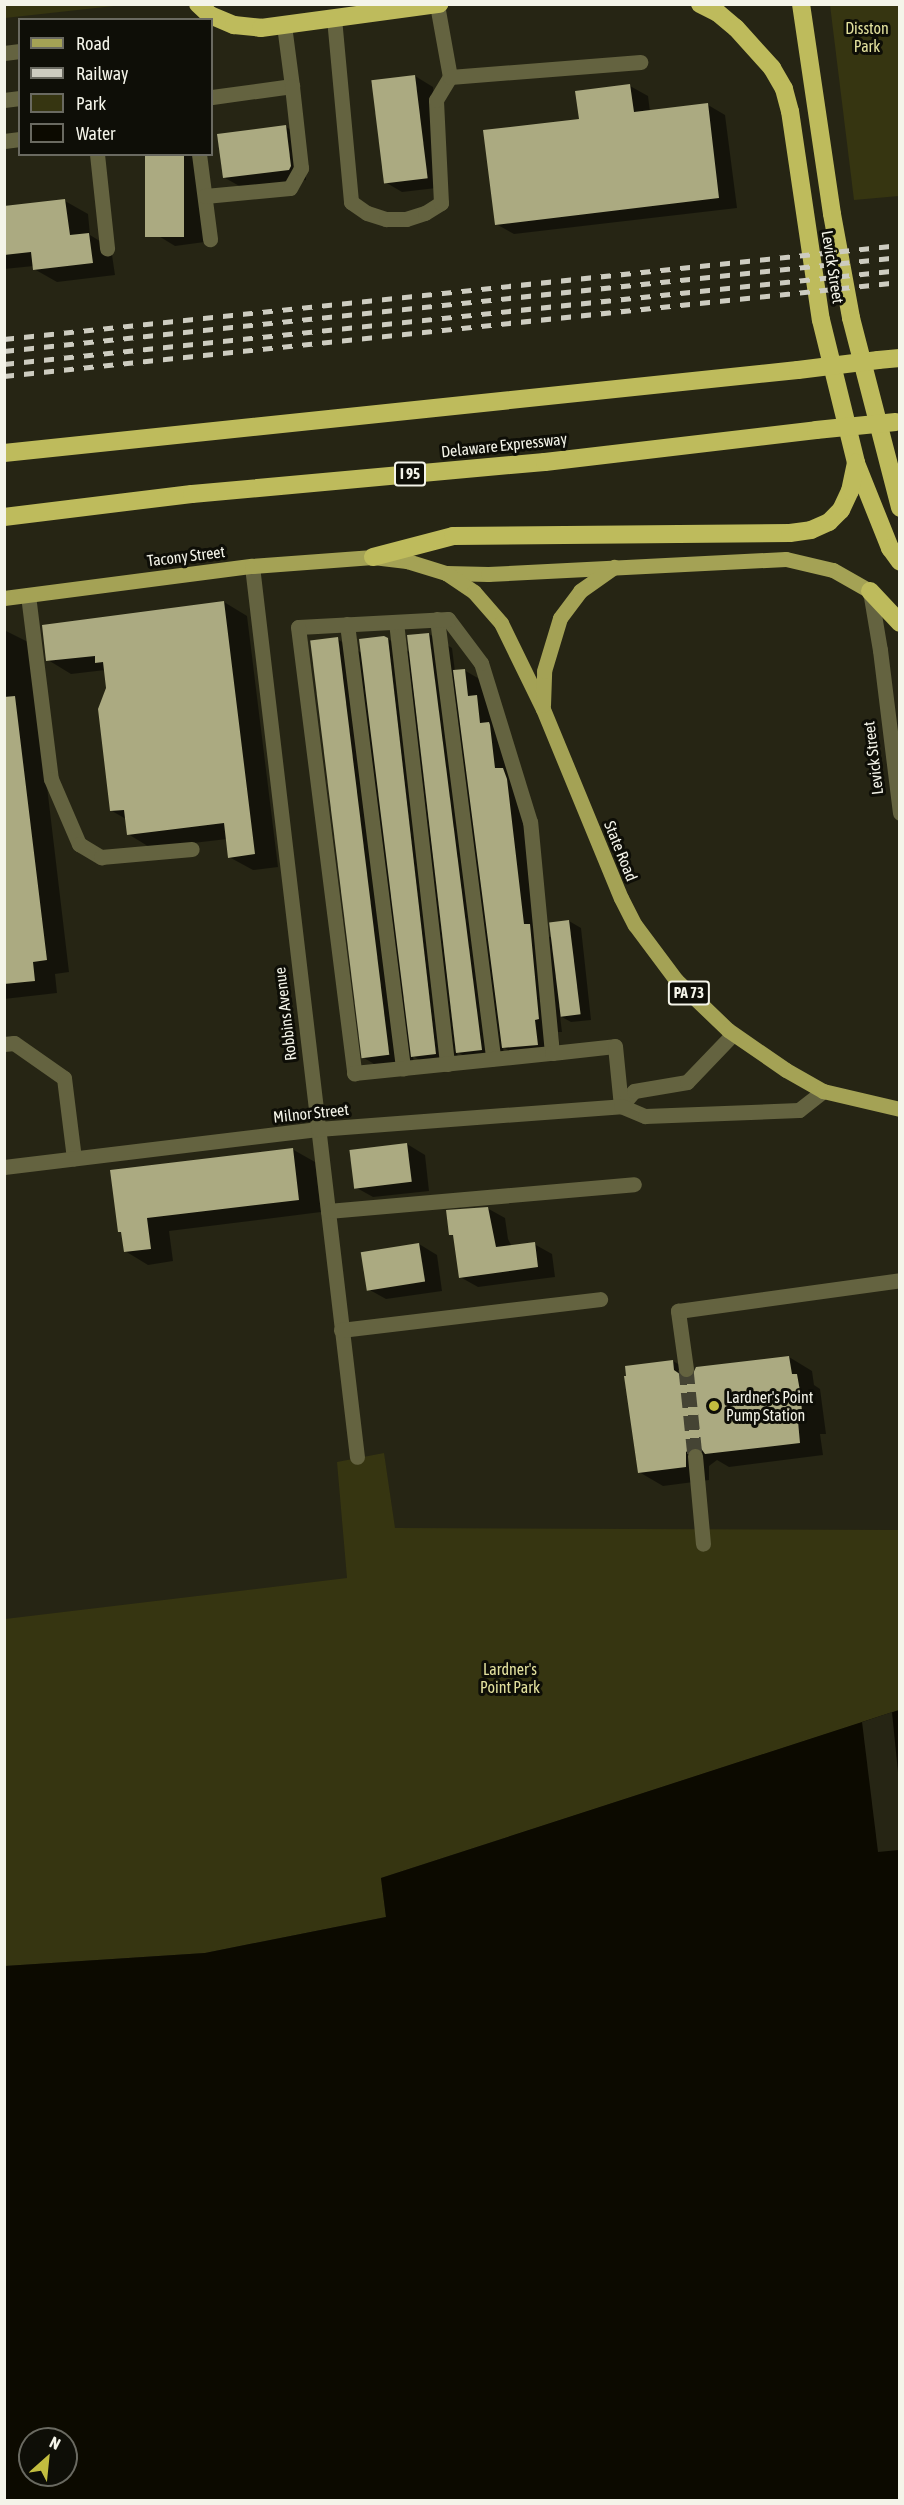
<!DOCTYPE html>
<style>
body{margin:0}
#map{position:relative;width:904px;height:2505px;overflow:hidden;background:#262514;font-family:"Asap Condensed",sans-serif}
div>[style]{position:absolute}
[style*='--x']{left:calc(var(--x)*1px);top:calc(var(--y)*1px);width:calc(var(--w)*1px);rotate:calc(var(--a)*1deg)}
.green>*{inset:0;background:#363511}
.water>*{inset:0;background:#0c0a00}
.pier>*{inset:0;background:#262514}
.shadow>*{inset:0;background:#0007}
.building>*{inset:0;background:#abaa81;transform-origin:0 0}
.minor-tunnel>*{height:15px;margin-top:-7.5px;transform-origin:0;background:repeating-linear-gradient(90deg,#454434 0 15px,transparent 0 23px)}
.minor>*{height:15px;margin:-7.5px;padding:0 7.5px;transform-origin:7.5px;border-radius:7.5px;background:#646340}
.major>*{height:15px;margin:-7.5px;padding:0 7.5px;transform-origin:7.5px;border-radius:7.5px;background:#a4a255}
.highway>*{height:18px;margin:-9px;padding:0 9px;transform-origin:9px;border-radius:9px;background:#bebb5c}
.rail>*{height:4.5px;margin-top:-2.25px;transform-origin:0;background:repeating-linear-gradient(90deg,#cdccc0 0 10px,transparent 0 20px)}
.highway-bridge>*{height:18px;margin:-9px;padding:0 9px;transform-origin:9px;border-radius:9px;background:#bebb5c}
.dots>*{width:16px;height:16px;translate:-50% -50%;box-sizing:border-box;border:3px solid #0e0e07;border-radius:50%}
span{translate:-50% -50%;white-space:nowrap;text-align:center;line-height:1.15;-webkit-text-stroke:6px #0e0e07;paint-order:stroke}
.shield-label span{padding:2px 4px;background:#0e0e07;border:2px solid;border-radius:4px;-webkit-text-stroke-width:0}
.shield-label{font-size:15px;color:#f4f4e9;font-weight:700}
.park-label{font-size:16px;color:#e3e19e}
.street-label{font-size:16px;color:#f4f4e9}
.poi-label{font-size:16px;color:#f4f4e9}
.left{translate:0 -50%;text-align:left}
.frame{position:absolute;inset:0;border:6px solid #f4f4e9;pointer-events:none}
.legend{position:absolute;left:18px;top:18px;width:195px;height:138px;box-sizing:border-box;background:#0e0e07;border:2px solid #6a6a61;margin:0;padding:8px 10px;list-style:none;font-size:18px;color:#f4f4e9}
.legend li{display:flex;align-items:center;gap:12px;height:30px}
.legend b{width:30px;border:2px solid #6a6a61}
.north{position:absolute;left:18px;top:2427px;width:60px;height:60px;box-sizing:border-box;background:#0e0e07;border:2px solid #6a6a61;border-radius:50%;rotate:27deg;font-size:16px;font-weight:700;line-height:24px;text-align:center;color:#f4f4e9}
.north::after{content:'';display:block;margin:auto;width:21px;height:27px;background:#c2bd3f;clip-path:polygon(50% 0,100% 100%,50% 72%,0 100%)}
</style>
<div id="map">
<div class="green">
<i style="clip-path:polygon(5px 4px,123px 4px,123px 5px,5px 18px)"></i>
<i style="clip-path:polygon(830px 5px,899px 5px,899px 196px,854px 200px)"></i>
<i style="clip-path:polygon(384px 1453px,395px 1528px,899px 1530px,900px 1710px,381px 1878px,386px 1917px,205px 1953px,5px 1966px,5px 1619px,347px 1578px,337px 1462px)"></i>
</div>
<div class="water">
<i style="clip-path:polygon(evenodd,899px 1710px,899px 2500px,5px 2500px,5px 1966px,205px 1953px,386px 1917px,381px 1878px,899px 1710px,30px 2439px,66px 2439px,66px 2475px,30px 2475px,30px 2439px)"></i>
</div>
<div class="pier">
<i style="clip-path:polygon(892px 1712px,899px 1782px,899px 1850px,878px 1852px,862px 1722px)"></i>
</div>
<div class="shadow">
<i style="clip-path:polygon(415px 76px,433px 87px,445px 187px,402px 192px,385px 182px)"></i>
<i style="clip-path:polygon(630px 86px,648px 96px,650px 112px,708px 105px,725px 115px,737px 208px,514px 234px,496px 224px,580px 121px)"></i>
<i style="clip-path:polygon(286px 127px,304px 137px,306px 180px,243px 188px,225px 178px)"></i>
<i style="clip-path:polygon(146px 154px,200px 154px,212px 241px,175px 246px,157px 235px)"></i>
<i style="clip-path:polygon(65px 201px,88px 214px,90px 235px,111px 248px,115px 275px,57px 282px,34px 269px,34px 266px,4px 269px,4px 207px)"></i>
<i style="clip-path:polygon(224px 602px,247px 616px,278px 867px,253px 870px,229px 857px,227px 839px,151px 848px,128px 834px,126px 819px,112px 811px,105px 670px,71px 674px,48px 660px)"></i>
<i style="clip-path:polygon(4px 630px,30px 643px,69px 972px,55px 974px,57px 993px,4px 999px)"></i>
<i style="clip-path:polygon(429px 634px,452px 648px,455px 672px,464px 670px,488px 684px,503px 732px,512px 737px,518px 778px,526px 783px,529px 793px,546px 935px,552px 938px,569px 921px,581px 928px,591px 1020px,571px 1022px,560px 1016px,562px 1032px,558px 1032px,561px 1057px,526px 1061px,503px 1047px,505px 1063px,481px 1065px,457px 1052px,459px 1067px,436px 1070px,413px 1056px,414px 1068px,388px 1072px,364px 1058px,337px 639px,362px 653px,388px 639px,411px 653px)"></i>
<i style="clip-path:polygon(407px 1144px,425px 1155px,429px 1191px,373px 1197px,355px 1187px)"></i>
<i style="clip-path:polygon(292px 1149px,315px 1162px,321px 1212px,169px 1231px,173px 1261px,148px 1265px,125px 1251px,123px 1233px,120px 1231px,112px 1172px)"></i>
<i style="clip-path:polygon(487px 1208px,505px 1218px,508px 1239px,512px 1247px,534px 1244px,552px 1254px,555px 1277px,478px 1287px,460px 1277px,454px 1236px,450px 1234px)"></i>
<i style="clip-path:polygon(419px 1244px,437px 1255px,442px 1291px,386px 1299px,368px 1289px)"></i>
<i style="clip-path:polygon(789px 1357px,812px 1371px,814px 1385px,820px 1389px,826px 1434px,820px 1434px,823px 1455px,729px 1467px,717px 1460px,709px 1466px,709px 1480px,663px 1486px,639px 1472px,673px 1361px,695px 1374px)"></i>
</div>
<div class="building">
<i style="left:415px;top:75px;width:104px;height:44px;rotate:83deg"></i>
<i style="clip-path:polygon(630px 84px,634px 112px,708px 103px,719px 198px,495px 225px,483px 130px,579px 119px,575px 91px)"></i>
<i style="clip-path:polygon(286px 125px,291px 166px,289px 170px,223px 178px,217px 134px)"></i>
<i style="left:145px;top:154px;width:39px;height:83px"></i>
<i style="clip-path:polygon(65px 199px,70px 235px,89px 233px,93px 263px,33px 270px,31px 252px,4px 255px,4px 206px)"></i>
<i style="clip-path:polygon(224px 601px,255px 854px,228px 858px,224px 823px,127px 835px,124px 810px,110px 811px,98px 709px,106px 688px,103px 662px,95px 663px,95px 656px,46px 661px,42px 625px)"></i>
<i style="clip-path:polygon(429px 633px,482px 1050px,456px 1053px,407px 635px)"></i>
<i style="clip-path:polygon(384px 636px,388px 638px,436px 1054px,411px 1057px,359px 639px)"></i>
<i style="left:338px;top:637px;width:421px;height:28px;rotate:83deg"></i>
<i style="clip-path:polygon(465px 669px,468px 696px,477px 695px,480px 723px,489px 722px,490px 725px,495px 768px,503px 768px,507px 779px,524px 924px,530px 924px,539px 1019px,535px 1020px,538px 1045px,502px 1048px,453px 670px)"></i>
<i style="clip-path:polygon(15px 696px,47px 960px,33px 962px,35px 981px,4px 984px,4px 697px)"></i>
<i style="left:569px;top:920px;width:95px;height:20px;rotate:83deg"></i>
<i style="left:407px;top:1143px;width:39px;height:58px;rotate:83deg"></i>
<i style="clip-path:polygon(293px 1148px,299px 1200px,147px 1218px,151px 1249px,124px 1252px,121px 1232px,118px 1232px,110px 1170px)"></i>
<i style="clip-path:polygon(488px 1207px,496px 1247px,535px 1242px,538px 1267px,459px 1278px,453px 1235px,449px 1235px,446px 1210px)"></i>
<i style="left:419px;top:1243px;width:39px;height:59px;rotate:81deg"></i>
<i style="clip-path:polygon(789px 1356px,792px 1374px,797px 1374px,800px 1391px,803px 1421px,798px 1421px,800px 1443px,705px 1454px,700px 1447px,694px 1446px,686px 1452px,686px 1467px,638px 1473px,624px 1376px,626px 1376px,625px 1366px,673px 1360px,674px 1370px,687px 1379px,692px 1376px,696px 1367px)"></i>
</div>
<div class="minor-tunnel">
<i style="--x:686;--y:1369;--w:87;--a:84.1"></i>
</div>
<div class="minor">
<i style="--x:334;--y:18;--w:185;--a:84.7"></i>
<i style="--x:351;--y:202;--w:19;--a:35"></i>
<i style="--x:367;--y:213;--w:20;--a:18"></i>
<i style="--x:386;--y:219;--w:20;--a:0"></i>
<i style="--x:406;--y:219;--w:20;--a:-18"></i>
<i style="--x:425;--y:213;--w:19;--a:-32"></i>
<i style="--x:441;--y:203;--w:103;--a:-92.8"></i>
<i style="--x:436;--y:100;--w:27;--a:-59"></i>
<i style="--x:450;--y:77;--w:73;--a:-100.2"></i>
<i style="--x:4;--y:53;--w:16;--a:-7"></i>
<i style="--x:450;--y:77;--w:191;--a:-4.5"></i>
<i style="--x:212;--y:97;--w:81;--a:-7.8"></i>
<i style="--x:292;--y:86;--w:62;--a:-97.5"></i>
<i style="--x:4;--y:100;--w:16;--a:-7"></i>
<i style="--x:4;--y:141;--w:16;--a:-7"></i>
<i style="--x:97;--y:154;--w:95;--a:83.9"></i>
<i style="--x:199;--y:154;--w:86;--a:82.6"></i>
<i style="--x:205;--y:196;--w:85;--a:-5.4"></i>
<i style="--x:290;--y:188;--w:23;--a:-61"></i>
<i style="--x:301;--y:168;--w:82;--a:-96.3"></i>
<i style="--x:252;--y:566;--w:897;--a:83.28"></i>
<i style="--x:870;--y:591;--w:60;--a:80.4"></i>
<i style="--x:880;--y:650;--w:164;--a:83"></i>
<i style="--x:28;--y:595;--w:185;--a:82.9"></i>
<i style="--x:51;--y:779;--w:71;--a:66.7"></i>
<i style="--x:79;--y:844;--w:26;--a:31"></i>
<i style="--x:101;--y:857;--w:91;--a:-5"></i>
<i style="--x:437;--y:619;--w:443;--a:82.7"></i>
<i style="--x:396;--y:622;--w:445;--a:83.4"></i>
<i style="--x:347;--y:624;--w:448;--a:82.8"></i>
<i style="--x:4;--y:1044;--w:10;--a:-6"></i>
<i style="--x:14;--y:1043;--w:61;--a:35"></i>
<i style="--x:64;--y:1078;--w:81;--a:82.9"></i>
<i style="--x:552;--y:1053;--w:232;--a:-95.4"></i>
<i style="--x:530;--y:822;--w:166;--a:-107.1"></i>
<i style="--x:481;--y:663;--w:55;--a:-126.9"></i>
<i style="--x:448;--y:619;--w:150;--a:176.9"></i>
<i style="--x:298;--y:627;--w:450;--a:82.8"></i>
<i style="--x:354;--y:1073;--w:199;--a:-5.8"></i>
<i style="--x:552;--y:1053;--w:63;--a:-6.3"></i>
<i style="--x:615;--y:1046;--w:60;--a:84.3"></i>
<i style="--x:621;--y:1106;--w:20;--a:-49"></i>
<i style="--x:634;--y:1091;--w:54;--a:-9.6"></i>
<i style="--x:687;--y:1082;--w:66;--a:-46.2"></i>
<i style="--x:4;--y:1167;--w:316;--a:-6.9"></i>
<i style="--x:318;--y:1129;--w:304;--a:-4.3"></i>
<i style="--x:621;--y:1106;--w:26;--a:23"></i>
<i style="--x:645;--y:1116;--w:154;--a:-2.2"></i>
<i style="--x:799;--y:1110;--w:31;--a:-38"></i>
<i style="--x:328;--y:1211;--w:307;--a:-5"></i>
<i style="--x:341;--y:1330;--w:261;--a:-6.8"></i>
<i style="--x:686;--y:1369;--w:59;--a:-97.9"></i>
<i style="--x:678;--y:1311;--w:224;--a:-7.9"></i>
<i style="--x:695;--y:1456;--w:88;--a:84.8"></i>
</div>
<div class="major">
<i style="--x:446;--y:573;--w:42;--a:1.4"></i>
<i style="--x:488;--y:574;--w:298;--a:-2.9"></i>
<i style="--x:786;--y:559;--w:48;--a:13.2"></i>
<i style="--x:833;--y:570;--w:43;--a:29.6"></i>
<i style="--x:4;--y:598;--w:250;--a:-7.4"></i>
<i style="--x:252;--y:566;--w:121;--a:-4.3"></i>
<i style="--x:373;--y:557;--w:34;--a:7"></i>
<i style="--x:407;--y:561;--w:41;--a:17.1"></i>
<i style="--x:446;--y:573;--w:34;--a:34"></i>
<i style="--x:474;--y:592;--w:41;--a:48.9"></i>
<i style="--x:501;--y:623;--w:96;--a:64"></i>
<i style="--x:543;--y:709;--w:204;--a:67.6"></i>
<i style="--x:621;--y:898;--w:30;--a:63"></i>
<i style="--x:635;--y:925;--w:69;--a:53.3"></i>
<i style="--x:676;--y:980;--w:72;--a:43.9"></i>
<i style="--x:728;--y:1030;--w:70;--a:34.6"></i>
<i style="--x:786;--y:1070;--w:43;--a:29.6"></i>
<i style="--x:823;--y:1091;--w:79;--a:13.2"></i>
<i style="--x:543;--y:705;--w:34;--a:-88"></i>
<i style="--x:544;--y:671;--w:55;--a:-73.2"></i>
<i style="--x:560;--y:618;--w:34;--a:-53"></i>
<i style="--x:580;--y:591;--w:42;--a:-35.2"></i>
</div>
<div class="highway">
<i style="--x:198;--y:4;--w:16;--a:43"></i>
<i style="--x:210;--y:15;--w:26;--a:23"></i>
<i style="--x:234;--y:25;--w:27;--a:6"></i>
<i style="--x:261;--y:28;--w:180;--a:-7.7"></i>
<i style="--x:700;--y:4;--w:20;--a:27"></i>
<i style="--x:718;--y:13;--w:23;--a:40"></i>
<i style="--x:736;--y:28;--w:54;--a:48"></i>
<i style="--x:772;--y:68;--w:24;--a:60"></i>
<i style="--x:784;--y:89;--w:23;--a:75"></i>
<i style="--x:790;--y:111;--w:211;--a:81.6"></i>
<i style="--x:821;--y:320;--w:147;--a:76.2"></i>
<i style="--x:856;--y:463;--w:92;--a:68.2"></i>
<i style="--x:890;--y:548;--w:17;--a:54"></i>
<i style="--x:801;--y:4;--w:212;--a:81.6"></i>
<i style="--x:832;--y:214;--w:106;--a:79.6"></i>
<i style="--x:851;--y:318;--w:196;--a:75.5"></i>
<i style="--x:878;--y:360;--w:22;--a:-5"></i>
<i style="--x:4;--y:453;--w:798;--a:-5.97"></i>
<i style="--x:4;--y:517;--w:189;--a:-7"></i>
<i style="--x:192;--y:494;--w:354;--a:-5.2"></i>
<i style="--x:545;--y:462;--w:273;--a:-6.7"></i>
<i style="--x:373;--y:557;--w:83;--a:-14.7"></i>
<i style="--x:453;--y:536;--w:337;--a:-0.5"></i>
<i style="--x:790;--y:533;--w:21;--a:-8"></i>
<i style="--x:811;--y:530;--w:20;--a:-24"></i>
<i style="--x:829;--y:522;--w:17;--a:-45"></i>
<i style="--x:841;--y:510;--w:21;--a:-65"></i>
<i style="--x:850;--y:491;--w:29;--a:-78"></i>
<i style="--x:870;--y:591;--w:44;--a:46.8"></i>
</div>
<div class="rail">
<i style="--x:4;--y:339;--w:901;--a:-5.99"></i>
<i style="--x:4;--y:351;--w:901;--a:-5.99"></i>
<i style="--x:4;--y:364;--w:901;--a:-5.99"></i>
<i style="--x:4;--y:376;--w:901;--a:-5.99"></i>
</div>
<div class="highway-bridge">
<i style="--x:798;--y:370;--w:81;--a:-7.1"></i>
<i style="--x:816;--y:430;--w:80;--a:-5.7"></i>
</div>
<div class="dots">
<i style="left:714px;top:1406px;background:#c2bd3f"></i>
</div>
<div class="shield-label">
<span style="left:410px;top:474px">I 95</span>
<span style="left:689px;top:993px">PA 73</span>
</div>
<div class="park-label">
<span style="left:867px;top:37px">Disston<br>Park</span>
<span style="left:510px;top:1678px">Lardner's<br>Point Park</span>
</div>
<div class="street-label">
<span style="left:833px;top:267px;rotate:81deg">Levick Street</span>
<span style="left:504px;top:445px;rotate:-6deg">Delaware Expressway</span>
<span style="left:186px;top:556px;rotate:-7deg">Tacony Street</span>
<span style="left:873px;top:758px;rotate:-97deg">Levick Street</span>
<span style="left:621px;top:851px;rotate:68deg">State Road</span>
<span style="left:285px;top:1014px;rotate:-97deg">Robbins Avenue</span>
<span style="left:311px;top:1113px;rotate:-6deg">Milnor Street</span>
</div>
<div class="poi-label">
<span class="left" style="left:726px;top:1406px">Lardner's Point<br>Pump Station</span>
</div>
<div class="frame"></div>
<ul class="legend">
<li><b style="height:8px;background:#a4a255"></b>Road</li>
<li><b style="height:8px;background:#cdccc0"></b>Railway</li>
<li><b style="height:16px;background:#363511"></b>Park</li>
<li><b style="height:16px;background:#0c0a00"></b>Water</li>
</ul>
<div class="north">N</div>
</div>
